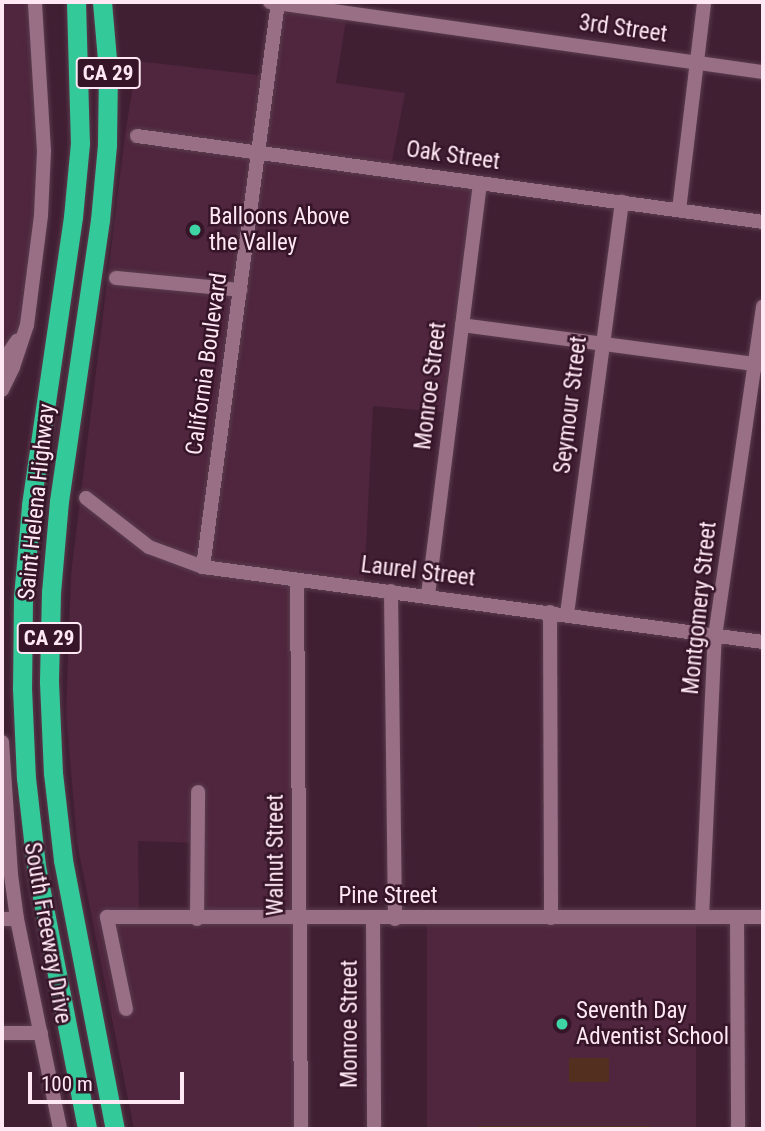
<!DOCTYPE html>
<style>
body{margin:0}
#map{position:relative;width:765px;height:1131px;overflow:hidden;background:#411f33;font-family:"Roboto Condensed",sans-serif}
div>[style]{position:absolute}
[style*='--x']{left:calc(var(--x)*1px);top:calc(var(--y)*1px);width:calc(var(--w)*1px);rotate:calc(var(--a)*1deg)}
.built>*{inset:0;background:#4f263d;transform-origin:0 0}
.green>*{inset:0;background:#522f1e;transform-origin:0 0}
.roads{filter:drop-shadow(0 0 2px #5a3d4e) drop-shadow(0 0 2px #5a3d4e)}
.minor>*{height:14px;margin:-7px;padding:0 7px;transform-origin:7px;border-radius:7px;background:#986f85}
.highway>*{height:19px;margin:-9.5px;padding:0 9.5px;transform-origin:9.5px;border-radius:9.5px;background:#34c999}
.dots>*{width:19px;height:19px;translate:-50% -50%;box-sizing:border-box;border:4px solid #361529;border-radius:50%}
span{translate:-50% -50%;white-space:nowrap;text-align:center;line-height:1.15;-webkit-text-stroke:5px #361529;paint-order:stroke}
.shield-label span{padding:2px 5px;background:#361529;border:2px solid;border-radius:5px;-webkit-text-stroke-width:0}
.shield-label{font-size:21px;color:#ffe7f3;font-weight:700}
.street-label{font-size:23px;color:#ffe7f3}
.poi-label{font-size:23px;color:#ffe7f3}
.left{translate:0 -50%;text-align:left}
.frame{position:absolute;inset:0;border:4px solid #ffe7f3;pointer-events:none}
.scale{position:absolute;left:28px;top:1072px;width:156px;height:32px;box-sizing:border-box;border:4px solid #ffe7f3;border-top:0;padding-left:9px;font-size:21px;line-height:24px;white-space:nowrap;color:#ffe7f3;-webkit-text-stroke:5px #361529;paint-order:stroke}
</style>
<div id="map">
<div class="built">
<i style="clip-path:polygon(2px 2px,35px 2px,44px 151px,27px 325px,2px 363px)"></i>
<i style="clip-path:polygon(evenodd,278px 2px,326px 2px,326px 10px,347px 13px,336px 83px,405px 93px,390px 171px,480px 183px,451px 413px,373px 406px,364px 588px,298px 581px,301px 1129px,134px 1129px,77px 843px,66px 713px,71px 575px,125px 135px,137px 61px,268px 76px,278px 2px,138px 841px,197px 843px,197px 918px,139px 918px,138px 841px)"></i>
<i style="left:696px;top:917px;width:212px;height:269px;rotate:90deg"></i>
</div>
<div class="green">
<i style="left:569px;top:1058px;width:40px;height:24px"></i>
<i style="left:478px;top:1126px;width:173px;height:3px"></i>
</div>
<div class="roads">
<div class="minor">
<i style="--x:270;--y:2;--w:498;--a:8.1"></i>
<i style="--x:137;--y:136;--w:632;--a:7.82"></i>
<i style="--x:679;--y:210;--w:209;--a:-83.1"></i>
<i style="--x:116;--y:278;--w:125;--a:5.5"></i>
<i style="--x:462;--y:325;--w:303;--a:7.6"></i>
<i style="--x:2;--y:363;--w:27;--a:-56"></i>
<i style="--x:2;--y:390;--w:25;--a:-64"></i>
<i style="--x:13;--y:367;--w:44;--a:-71.6"></i>
<i style="--x:27;--y:325;--w:111;--a:-82.7"></i>
<i style="--x:41;--y:215;--w:64;--a:-87.3"></i>
<i style="--x:44;--y:151;--w:149;--a:-93.5"></i>
<i style="--x:86;--y:498;--w:80;--a:37.9"></i>
<i style="--x:149;--y:547;--w:58;--a:20.3"></i>
<i style="--x:203;--y:567;--w:565;--a:7.63"></i>
<i style="--x:203;--y:567;--w:570;--a:-82.44"></i>
<i style="--x:297;--y:581;--w:548;--a:89.58"></i>
<i style="--x:391;--y:591;--w:328;--a:89.3"></i>
<i style="--x:428;--y:595;--w:415;--a:-82.8"></i>
<i style="--x:550;--y:612;--w:306;--a:89.8"></i>
<i style="--x:567;--y:614;--w:416;--a:-82.4"></i>
<i style="--x:2;--y:742;--w:133;--a:86.1"></i>
<i style="--x:11;--y:875;--w:44;--a:82.2"></i>
<i style="--x:17;--y:919;--w:214;--a:78.4"></i>
<i style="--x:702;--y:917;--w:281;--a:-87.4"></i>
<i style="--x:715;--y:636;--w:333;--a:-81.7"></i>
<i style="--x:737;--y:917;--w:212;--a:89.7"></i>
<i style="--x:2;--y:919;--w:15;--a:0"></i>
<i style="--x:197;--y:919;--w:127;--a:-89.5"></i>
<i style="--x:373;--y:919;--w:210;--a:89.7"></i>
<i style="--x:126;--y:1009;--w:94;--a:-101.7"></i>
<i style="--x:107;--y:917;--w:656;--a:0"></i>
<i style="--x:2;--y:1033;--w:39;--a:0"></i>
</div>
<div class="highway">
<i style="--x:76;--y:2;--w:141;--a:88.4"></i>
<i style="--x:80;--y:143;--w:74;--a:95.4"></i>
<i style="--x:73;--y:217;--w:292;--a:98.3"></i>
<i style="--x:31;--y:506;--w:91;--a:95"></i>
<i style="--x:23;--y:597;--w:91;--a:90.6"></i>
<i style="--x:22;--y:688;--w:90;--a:87.5"></i>
<i style="--x:26;--y:778;--w:89;--a:83.5"></i>
<i style="--x:36;--y:866;--w:268;--a:79"></i>
<i style="--x:102;--y:2;--w:68;--a:85"></i>
<i style="--x:108;--y:70;--w:75;--a:90.8"></i>
<i style="--x:107;--y:145;--w:75;--a:95.3"></i>
<i style="--x:100;--y:220;--w:284;--a:98.3"></i>
<i style="--x:59;--y:501;--w:91;--a:95"></i>
<i style="--x:51;--y:592;--w:90;--a:91.3"></i>
<i style="--x:49;--y:682;--w:91;--a:87.5"></i>
<i style="--x:53;--y:773;--w:88;--a:83.4"></i>
<i style="--x:63;--y:860;--w:274;--a:79.1"></i>
</div>
</div>
<div class="dots">
<i style="left:195px;top:230px;background:#3ed4a3"></i>
<i style="left:562px;top:1024px;background:#3ed4a3"></i>
</div>
<div class="shield-label">
<span style="left:108px;top:73px">CA 29</span>
<span style="left:49px;top:638px">CA 29</span>
</div>
<div class="street-label">
<span style="left:623px;top:29px;rotate:8deg">3rd Street</span>
<span style="left:453px;top:156px;rotate:8deg">Oak Street</span>
<span style="left:207px;top:364px;rotate:-82deg">California Boulevard</span>
<span style="left:431px;top:386px;rotate:-83deg">Monroe Street</span>
<span style="left:571px;top:405px;rotate:-83deg">Seymour Street</span>
<span style="left:37px;top:502px;rotate:-84deg">Saint Helena Highway</span>
<span style="left:418px;top:572px;rotate:7deg">Laurel Street</span>
<span style="left:700px;top:608px;rotate:-84deg">Montgomery Street</span>
<span style="left:276px;top:855px;rotate:-90deg">Walnut Street</span>
<span style="left:388px;top:896px">Pine Street</span>
<span style="left:47px;top:933px;rotate:80deg">South Freeway Drive</span>
<span style="left:350px;top:1024px;rotate:-90deg">Monroe Street</span>
</div>
<div class="poi-label">
<span class="left" style="left:209px;top:230px">Balloons Above<br>the Valley</span>
<span class="left" style="left:576px;top:1024px">Seventh Day<br>Adventist School</span>
</div>
<div class="frame"></div>
<div class="scale">100 m</div>
</div>
